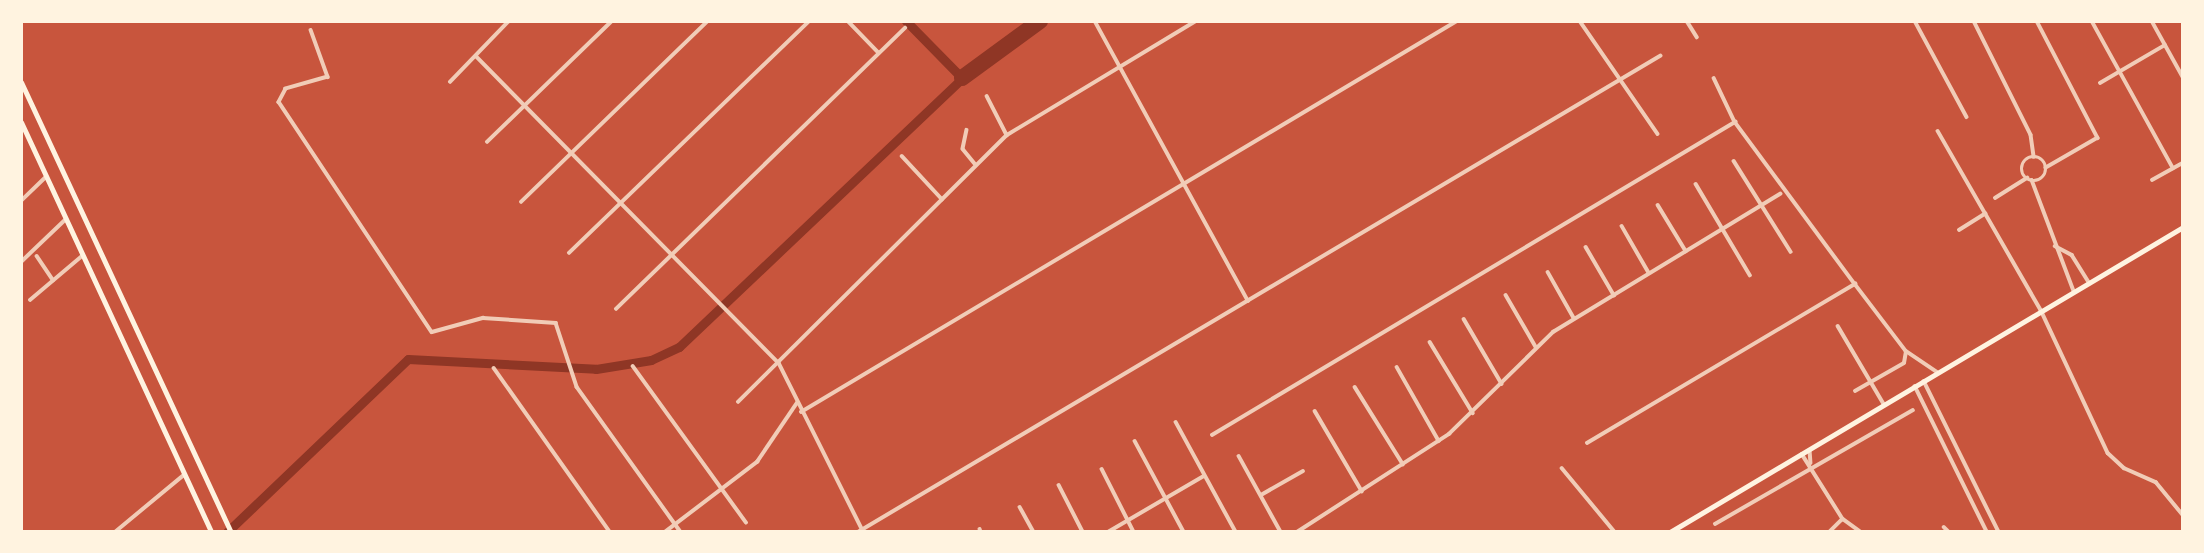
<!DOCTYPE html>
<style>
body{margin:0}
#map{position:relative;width:2204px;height:553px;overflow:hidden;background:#c8553d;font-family:"Asap Condensed",sans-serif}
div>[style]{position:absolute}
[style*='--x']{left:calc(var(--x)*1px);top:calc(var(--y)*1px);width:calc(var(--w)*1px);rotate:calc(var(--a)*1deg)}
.canal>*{height:9px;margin:-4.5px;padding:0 4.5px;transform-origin:4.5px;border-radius:4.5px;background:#8f3625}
.river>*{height:16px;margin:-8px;padding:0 8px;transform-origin:8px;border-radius:8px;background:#8f3625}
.minor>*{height:3.5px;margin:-1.75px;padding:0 1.75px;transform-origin:1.75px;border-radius:1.75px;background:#f1ccb7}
.minor>.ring{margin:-1.75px;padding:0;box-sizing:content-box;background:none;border:3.5px solid #f1ccb7;border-radius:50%}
.secondary>*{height:5px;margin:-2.5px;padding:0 2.5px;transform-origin:2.5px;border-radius:2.5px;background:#fff3e0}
.primary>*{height:5px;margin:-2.5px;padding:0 2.5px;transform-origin:2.5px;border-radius:2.5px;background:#fff3e0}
span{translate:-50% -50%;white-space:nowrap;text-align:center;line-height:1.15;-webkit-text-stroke:5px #fff3e0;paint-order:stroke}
.frame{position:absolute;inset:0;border:23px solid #fff3e0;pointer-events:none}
</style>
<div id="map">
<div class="canal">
<i style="--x:227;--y:532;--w:250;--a:-43.7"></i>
<i style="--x:408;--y:359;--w:188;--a:3"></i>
<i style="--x:596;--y:369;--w:56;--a:-9.3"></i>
<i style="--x:651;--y:360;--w:31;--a:-25"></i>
<i style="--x:679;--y:347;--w:390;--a:-43.5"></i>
<i style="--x:962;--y:78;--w:80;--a:-134.5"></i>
</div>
<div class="river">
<i style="--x:962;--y:78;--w:97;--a:-36.2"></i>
</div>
<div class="minor">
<i style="--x:848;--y:21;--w:43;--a:45.9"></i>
<i style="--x:1095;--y:21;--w:319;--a:61.3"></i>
<i style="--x:1580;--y:21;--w:137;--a:55.4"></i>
<i style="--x:1687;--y:21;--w:19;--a:58"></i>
<i style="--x:1915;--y:21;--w:109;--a:61.6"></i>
<i style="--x:1974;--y:21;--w:127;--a:63.4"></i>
<i style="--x:2031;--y:135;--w:22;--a:82"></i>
<i style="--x:2037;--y:21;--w:132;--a:62.5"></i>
<i style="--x:2098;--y:138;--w:60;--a:150"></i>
<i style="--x:2092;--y:21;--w:168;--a:61.1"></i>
<i style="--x:2152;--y:21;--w:64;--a:61"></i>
<i style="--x:311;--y:30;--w:50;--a:70.1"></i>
<i style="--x:328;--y:77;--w:44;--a:164.1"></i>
<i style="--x:286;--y:89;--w:15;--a:118"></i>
<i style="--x:279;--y:102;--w:276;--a:56.4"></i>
<i style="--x:432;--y:332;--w:53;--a:-15.4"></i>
<i style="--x:483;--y:318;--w:73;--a:3.9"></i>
<i style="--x:556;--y:323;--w:67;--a:71.8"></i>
<i style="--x:577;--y:387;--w:178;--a:54.4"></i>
<i style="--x:476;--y:56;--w:431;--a:45.4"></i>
<i style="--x:779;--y:363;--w:186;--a:63.4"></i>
<i style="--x:1714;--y:78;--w:49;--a:64.5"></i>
<i style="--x:1735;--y:122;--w:202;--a:53.5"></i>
<i style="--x:1855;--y:284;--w:84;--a:52.7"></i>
<i style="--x:1906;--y:351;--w:37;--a:34"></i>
<i style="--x:450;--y:82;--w:85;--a:-46"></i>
<i style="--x:2100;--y:83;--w:75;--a:-30.3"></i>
<i style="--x:987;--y:96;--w:44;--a:62.9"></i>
<i style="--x:967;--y:130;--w:19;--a:102"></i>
<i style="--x:963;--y:149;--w:19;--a:51"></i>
<i style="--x:1938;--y:131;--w:207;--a:60.1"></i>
<i style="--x:2041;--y:310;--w:158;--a:64.9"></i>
<i style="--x:2108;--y:453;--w:22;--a:43"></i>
<i style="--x:2124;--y:468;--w:35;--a:24"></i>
<i style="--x:2156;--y:482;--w:43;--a:50.7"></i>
<i style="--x:487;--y:142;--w:174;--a:-44.1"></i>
<i style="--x:902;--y:156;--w:59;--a:47.1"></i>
<i class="ring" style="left:2022px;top:157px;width:20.5px;height:20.5px"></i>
<i style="--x:1734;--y:161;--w:107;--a:57.9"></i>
<i style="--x:2032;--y:180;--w:119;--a:69.3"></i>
<i style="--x:2152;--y:180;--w:35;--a:-29"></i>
<i style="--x:1696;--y:184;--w:106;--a:59.3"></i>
<i style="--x:1995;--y:198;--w:38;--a:-32"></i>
<i style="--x:21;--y:201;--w:35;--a:-44"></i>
<i style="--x:521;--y:202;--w:260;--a:-44.1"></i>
<i style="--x:1658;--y:205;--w:54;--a:58.7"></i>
<i style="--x:1622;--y:226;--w:54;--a:60.1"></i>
<i style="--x:1959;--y:230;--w:31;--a:-32"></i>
<i style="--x:2055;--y:246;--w:19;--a:28"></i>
<i style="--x:2072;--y:255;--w:32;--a:58"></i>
<i style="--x:1586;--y:247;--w:56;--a:59.7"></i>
<i style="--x:569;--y:253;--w:334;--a:-44"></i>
<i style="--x:37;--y:256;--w:29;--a:56"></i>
<i style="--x:21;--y:262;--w:61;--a:-43.7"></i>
<i style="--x:1548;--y:272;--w:53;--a:60.5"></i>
<i style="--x:1506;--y:295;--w:60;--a:60"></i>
<i style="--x:30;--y:300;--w:68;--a:-40.2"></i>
<i style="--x:616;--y:309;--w:403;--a:-44.2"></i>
<i style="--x:1464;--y:319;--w:75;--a:59.7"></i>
<i style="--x:1838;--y:326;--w:91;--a:59.5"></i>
<i style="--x:1430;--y:342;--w:83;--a:58.8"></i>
<i style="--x:633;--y:366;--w:193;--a:54.1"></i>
<i style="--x:1397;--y:367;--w:85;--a:60.4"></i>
<i style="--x:494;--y:368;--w:201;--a:54.7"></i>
<i style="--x:1924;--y:381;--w:169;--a:63.6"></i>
<i style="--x:1915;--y:386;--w:163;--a:63.7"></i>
<i style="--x:1355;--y:387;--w:91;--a:58.1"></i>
<i style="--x:1855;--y:391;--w:56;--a:-29.7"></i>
<i style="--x:1904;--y:363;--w:11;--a:-80"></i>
<i style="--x:738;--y:402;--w:379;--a:-44.8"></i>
<i style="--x:1007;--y:135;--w:221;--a:-31.1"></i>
<i style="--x:1315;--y:411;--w:93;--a:59.6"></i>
<i style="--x:801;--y:412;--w:764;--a:-30.8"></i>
<i style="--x:1176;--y:422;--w:125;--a:61.4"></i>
<i style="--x:1212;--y:435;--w:610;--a:-30.9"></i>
<i style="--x:1135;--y:441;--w:103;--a:61.7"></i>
<i style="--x:1587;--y:443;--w:312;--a:-30.7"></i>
<i style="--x:1810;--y:450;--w:13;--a:86"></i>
<i style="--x:1802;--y:454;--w:77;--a:57.8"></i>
<i style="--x:1843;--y:519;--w:18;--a:135"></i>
<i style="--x:1239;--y:456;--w:87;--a:61.1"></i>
<i style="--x:1562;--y:468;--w:83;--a:50.4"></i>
<i style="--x:1102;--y:469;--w:71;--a:63.1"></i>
<i style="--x:1059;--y:485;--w:53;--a:62.9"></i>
<i style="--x:1261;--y:495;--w:48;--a:-29.7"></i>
<i style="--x:1020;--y:507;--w:29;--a:61"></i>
<i style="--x:1843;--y:519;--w:22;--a:36"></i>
<i style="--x:1715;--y:524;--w:228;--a:-29.9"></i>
<i style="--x:1944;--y:527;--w:7;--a:45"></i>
<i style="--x:980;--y:529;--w:3;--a:72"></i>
<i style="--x:115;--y:532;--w:89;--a:-39.6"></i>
<i style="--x:665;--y:532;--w:116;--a:-37.3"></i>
<i style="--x:757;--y:462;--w:71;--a:-55.9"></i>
<i style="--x:858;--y:532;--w:933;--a:-30.69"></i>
<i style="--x:1108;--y:532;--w:111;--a:-30.3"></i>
<i style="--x:1297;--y:532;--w:181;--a:-32.8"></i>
<i style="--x:1449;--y:434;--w:146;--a:-44.4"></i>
<i style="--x:1553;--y:332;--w:266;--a:-31.3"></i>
<i style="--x:1618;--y:532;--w:12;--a:0"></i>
</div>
<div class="secondary">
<i style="--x:1670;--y:532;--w:597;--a:-30.73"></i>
</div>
<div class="primary">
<i style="--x:21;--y:82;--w:497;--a:65"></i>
<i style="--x:21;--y:122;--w:452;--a:65.1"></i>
</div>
<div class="frame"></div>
</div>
